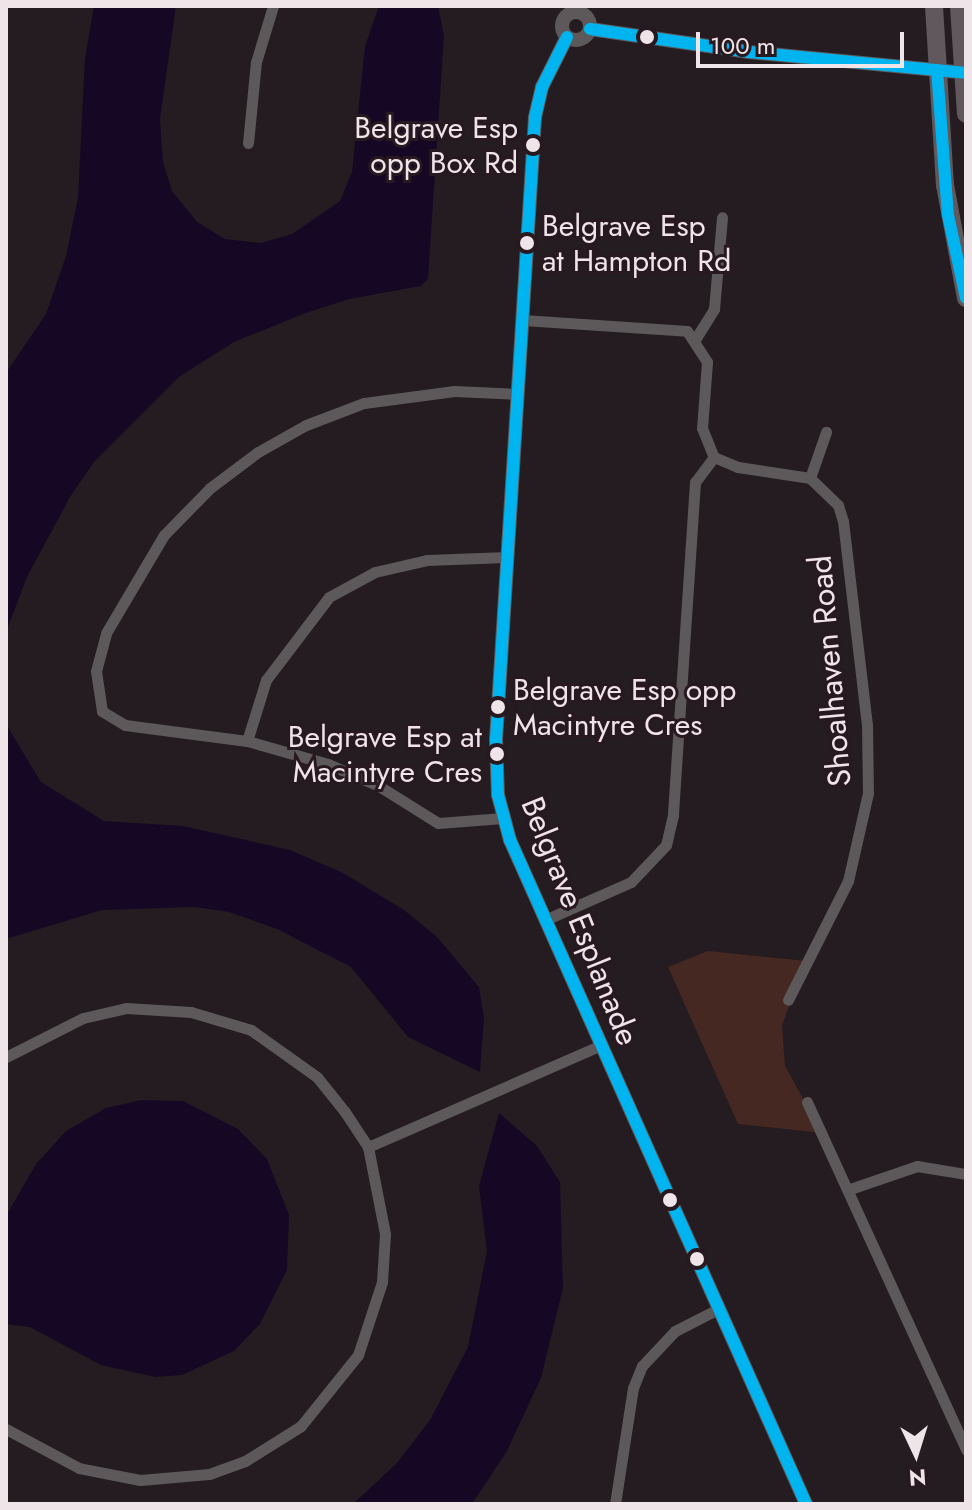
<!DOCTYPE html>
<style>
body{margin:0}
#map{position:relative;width:972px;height:1510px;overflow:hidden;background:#241c20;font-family:Jost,sans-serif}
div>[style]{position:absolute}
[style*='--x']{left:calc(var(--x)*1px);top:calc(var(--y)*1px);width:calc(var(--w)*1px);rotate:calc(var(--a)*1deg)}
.green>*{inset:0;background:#442821}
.water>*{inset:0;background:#160825}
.minor>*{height:11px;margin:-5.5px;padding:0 5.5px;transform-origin:5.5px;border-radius:5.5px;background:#5d585a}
.tertiary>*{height:14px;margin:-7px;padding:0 7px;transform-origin:7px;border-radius:7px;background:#5d585a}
.tertiary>.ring{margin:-7px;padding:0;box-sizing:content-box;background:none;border:14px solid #5d585a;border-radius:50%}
.primary>*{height:18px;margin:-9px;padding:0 9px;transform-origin:9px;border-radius:9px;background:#60585c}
.bus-1>*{height:12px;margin:-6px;padding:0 6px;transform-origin:6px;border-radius:6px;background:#00b5ef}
.dots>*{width:22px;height:22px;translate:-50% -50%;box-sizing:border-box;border:4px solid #281920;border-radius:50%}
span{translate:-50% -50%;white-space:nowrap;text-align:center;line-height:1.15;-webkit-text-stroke:6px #281920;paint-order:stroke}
.bus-label{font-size:30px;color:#efe4e8}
.right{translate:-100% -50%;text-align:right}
.left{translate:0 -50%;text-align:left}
.street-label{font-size:32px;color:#efe4e8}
.frame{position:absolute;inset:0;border:8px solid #efe4e8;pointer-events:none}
.north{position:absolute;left:876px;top:1414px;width:80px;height:80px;-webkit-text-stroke:6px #281920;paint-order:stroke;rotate:176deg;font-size:22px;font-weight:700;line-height:32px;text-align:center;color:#efe4e8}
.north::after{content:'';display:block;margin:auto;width:28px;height:36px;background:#efe4e8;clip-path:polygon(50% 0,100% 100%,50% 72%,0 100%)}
.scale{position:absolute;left:696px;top:32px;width:208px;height:36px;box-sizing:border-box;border:4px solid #efe4e8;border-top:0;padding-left:10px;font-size:24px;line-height:28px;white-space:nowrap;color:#efe4e8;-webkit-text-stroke:6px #281920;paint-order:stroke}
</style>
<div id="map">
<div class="green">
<i style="clip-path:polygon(708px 951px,806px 961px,782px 1025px,785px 1066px,822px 1133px,738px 1124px,668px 967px)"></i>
</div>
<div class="water">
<i style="clip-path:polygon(94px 6px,176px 6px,160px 119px,163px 162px,172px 191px,197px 222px,225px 239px,261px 243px,292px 234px,340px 201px,352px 172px,365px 46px,379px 6px,438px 6px,444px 36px,428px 279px,421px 286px,349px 299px,303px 314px,234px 342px,179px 377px,94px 462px,70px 497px,27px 577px,6px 632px,6px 373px,46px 314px,66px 256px,78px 198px,85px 58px)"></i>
<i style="clip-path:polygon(6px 724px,41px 782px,104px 821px,183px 826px,290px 850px,343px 873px,404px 910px,437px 937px,479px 987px,484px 1018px,480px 1072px,408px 1037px,351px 967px,277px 929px,229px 912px,195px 907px,102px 910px,6px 939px)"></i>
<i style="clip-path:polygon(141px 1100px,183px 1101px,238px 1129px,267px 1159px,289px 1215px,287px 1270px,260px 1324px,234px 1351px,182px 1375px,155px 1377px,101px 1365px,30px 1327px,6px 1324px,6px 1216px,36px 1164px,66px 1131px,106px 1108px)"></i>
<i style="clip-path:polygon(499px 1113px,537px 1146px,560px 1182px,563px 1288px,541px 1378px,507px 1451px,472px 1504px,353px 1504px,397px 1463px,430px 1420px,468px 1347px,487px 1251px,479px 1186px)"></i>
</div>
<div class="minor">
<i style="--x:248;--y:143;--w:81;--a:-84.4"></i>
<i style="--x:256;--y:62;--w:59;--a:-73.1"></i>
<i style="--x:523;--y:320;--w:164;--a:3.8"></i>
<i style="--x:687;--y:331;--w:37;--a:57"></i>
<i style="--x:707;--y:362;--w:66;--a:94.3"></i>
<i style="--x:702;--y:428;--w:31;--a:68"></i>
<i style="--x:714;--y:457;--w:31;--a:127"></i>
<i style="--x:695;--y:482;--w:334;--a:93.8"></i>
<i style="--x:673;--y:815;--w:31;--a:103"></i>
<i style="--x:666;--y:845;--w:51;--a:133.4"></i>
<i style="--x:631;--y:882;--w:92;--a:156.2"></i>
<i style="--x:696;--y:338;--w:34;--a:-58"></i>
<i style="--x:714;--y:309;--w:92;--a:-85"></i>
<i style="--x:714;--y:457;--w:26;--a:23"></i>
<i style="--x:738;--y:467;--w:73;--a:8.7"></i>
<i style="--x:810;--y:478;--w:39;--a:44"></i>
<i style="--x:838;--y:505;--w:17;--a:73"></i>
<i style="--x:843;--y:521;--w:204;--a:83.3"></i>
<i style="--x:867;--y:724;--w:69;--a:89.2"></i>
<i style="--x:868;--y:793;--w:90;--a:102.8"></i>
<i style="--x:848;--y:881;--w:133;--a:116.8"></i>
<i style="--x:810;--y:478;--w:49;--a:-70.8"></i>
<i style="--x:247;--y:741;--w:64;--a:-72.7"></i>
<i style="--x:266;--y:680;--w:104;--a:-52.8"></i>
<i style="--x:329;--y:597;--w:52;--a:-28.5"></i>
<i style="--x:375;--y:572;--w:53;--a:-13"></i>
<i style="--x:427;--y:560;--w:80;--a:-2.1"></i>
<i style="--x:503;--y:818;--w:65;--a:175.6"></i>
<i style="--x:438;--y:823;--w:70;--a:-147.9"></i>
<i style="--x:379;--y:786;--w:56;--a:-156.7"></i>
<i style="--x:328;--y:764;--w:84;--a:-164.1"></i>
<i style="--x:247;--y:741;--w:123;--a:-172.5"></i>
<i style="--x:125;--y:725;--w:27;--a:-149"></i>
<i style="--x:102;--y:711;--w:40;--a:-98.5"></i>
<i style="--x:96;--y:671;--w:39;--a:-75"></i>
<i style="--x:106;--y:633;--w:114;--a:-59.4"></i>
<i style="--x:164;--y:535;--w:66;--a:-45.6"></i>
<i style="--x:210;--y:488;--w:60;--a:-36.9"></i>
<i style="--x:258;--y:452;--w:55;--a:-29.4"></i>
<i style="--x:306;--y:425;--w:62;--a:-20.8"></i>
<i style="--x:364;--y:403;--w:91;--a:-7.6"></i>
<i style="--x:454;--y:391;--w:63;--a:2.7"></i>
<i style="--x:6;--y:1057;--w:86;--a:-26.9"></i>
<i style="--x:83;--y:1018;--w:44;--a:-13.1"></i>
<i style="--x:126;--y:1008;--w:65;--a:3.5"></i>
<i style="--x:191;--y:1012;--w:63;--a:16.7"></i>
<i style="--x:251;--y:1030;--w:81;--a:35.5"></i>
<i style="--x:317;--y:1077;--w:45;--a:51.3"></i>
<i style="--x:345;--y:1112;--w:42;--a:56.7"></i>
<i style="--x:368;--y:1147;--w:89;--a:78.9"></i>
<i style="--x:385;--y:1234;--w:48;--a:93.6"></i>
<i style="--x:382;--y:1282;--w:77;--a:108.2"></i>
<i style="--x:358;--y:1355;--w:91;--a:128.8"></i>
<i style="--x:301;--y:1426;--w:66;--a:148"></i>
<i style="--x:245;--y:1461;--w:38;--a:160"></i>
<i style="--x:209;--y:1474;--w:69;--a:175"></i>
<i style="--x:140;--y:1480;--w:62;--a:-168.9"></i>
<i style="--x:79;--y:1468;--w:83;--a:-151.9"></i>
<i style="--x:807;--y:1102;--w:383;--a:65.4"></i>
<i style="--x:368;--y:1147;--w:254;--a:-23.6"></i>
<i style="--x:850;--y:1189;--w:71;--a:-18.9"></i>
<i style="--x:917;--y:1166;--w:50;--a:9.3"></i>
<i style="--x:615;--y:1504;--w:117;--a:-81.2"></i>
<i style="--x:633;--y:1388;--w:24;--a:-68"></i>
<i style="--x:642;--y:1366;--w:48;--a:-46.7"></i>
<i style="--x:675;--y:1331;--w:48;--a:-27.1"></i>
</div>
<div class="tertiary">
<i class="ring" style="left:562px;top:12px;width:14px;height:14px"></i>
<i style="--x:590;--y:29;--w:161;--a:8.2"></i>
<i style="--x:749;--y:52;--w:218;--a:5.5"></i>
<i style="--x:567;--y:37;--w:56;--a:116.6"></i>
<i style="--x:542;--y:87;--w:32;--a:103"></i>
<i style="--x:535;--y:118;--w:622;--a:93.59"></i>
<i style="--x:496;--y:739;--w:56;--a:88"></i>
<i style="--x:498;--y:795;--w:47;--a:75.1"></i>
<i style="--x:510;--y:840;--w:727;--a:65.97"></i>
</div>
<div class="primary">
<i style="--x:934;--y:6;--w:179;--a:86.5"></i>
<i style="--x:945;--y:185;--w:115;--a:79.5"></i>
<i style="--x:959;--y:6;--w:108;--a:86.3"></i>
</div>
<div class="bus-1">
<i style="--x:590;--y:29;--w:161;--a:8.2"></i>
<i style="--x:749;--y:52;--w:218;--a:5.5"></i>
<i style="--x:567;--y:37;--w:56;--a:116.6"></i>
<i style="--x:542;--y:87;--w:32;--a:103"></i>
<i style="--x:535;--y:118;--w:622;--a:93.59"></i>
<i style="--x:496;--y:739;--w:56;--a:88"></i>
<i style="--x:498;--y:795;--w:47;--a:75.1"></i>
<i style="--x:510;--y:840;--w:727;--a:65.97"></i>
<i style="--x:937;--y:70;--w:145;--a:85.7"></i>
<i style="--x:948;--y:215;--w:85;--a:77.8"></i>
</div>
<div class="dots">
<i style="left:647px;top:37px;background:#efe4e8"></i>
<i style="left:533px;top:145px;background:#efe4e8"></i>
<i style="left:527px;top:243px;background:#efe4e8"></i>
<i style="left:498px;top:707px;background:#efe4e8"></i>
<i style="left:497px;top:754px;background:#efe4e8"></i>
<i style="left:670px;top:1200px;background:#efe4e8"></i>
<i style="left:697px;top:1259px;background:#efe4e8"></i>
</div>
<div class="bus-label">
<span class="right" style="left:518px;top:145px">Belgrave Esp<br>opp Box Rd</span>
<span class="left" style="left:542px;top:243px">Belgrave Esp<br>at Hampton Rd</span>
<span class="left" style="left:513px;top:707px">Belgrave Esp opp<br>Macintyre Cres</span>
<span class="right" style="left:482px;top:754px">Belgrave Esp at<br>Macintyre Cres</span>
</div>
<div class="street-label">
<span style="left:830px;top:671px;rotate:-95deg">Shoalhaven Road</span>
<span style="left:580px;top:921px;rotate:68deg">Belgrave Esplanade</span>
</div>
<div class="frame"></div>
<div class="north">N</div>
<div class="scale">100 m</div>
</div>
